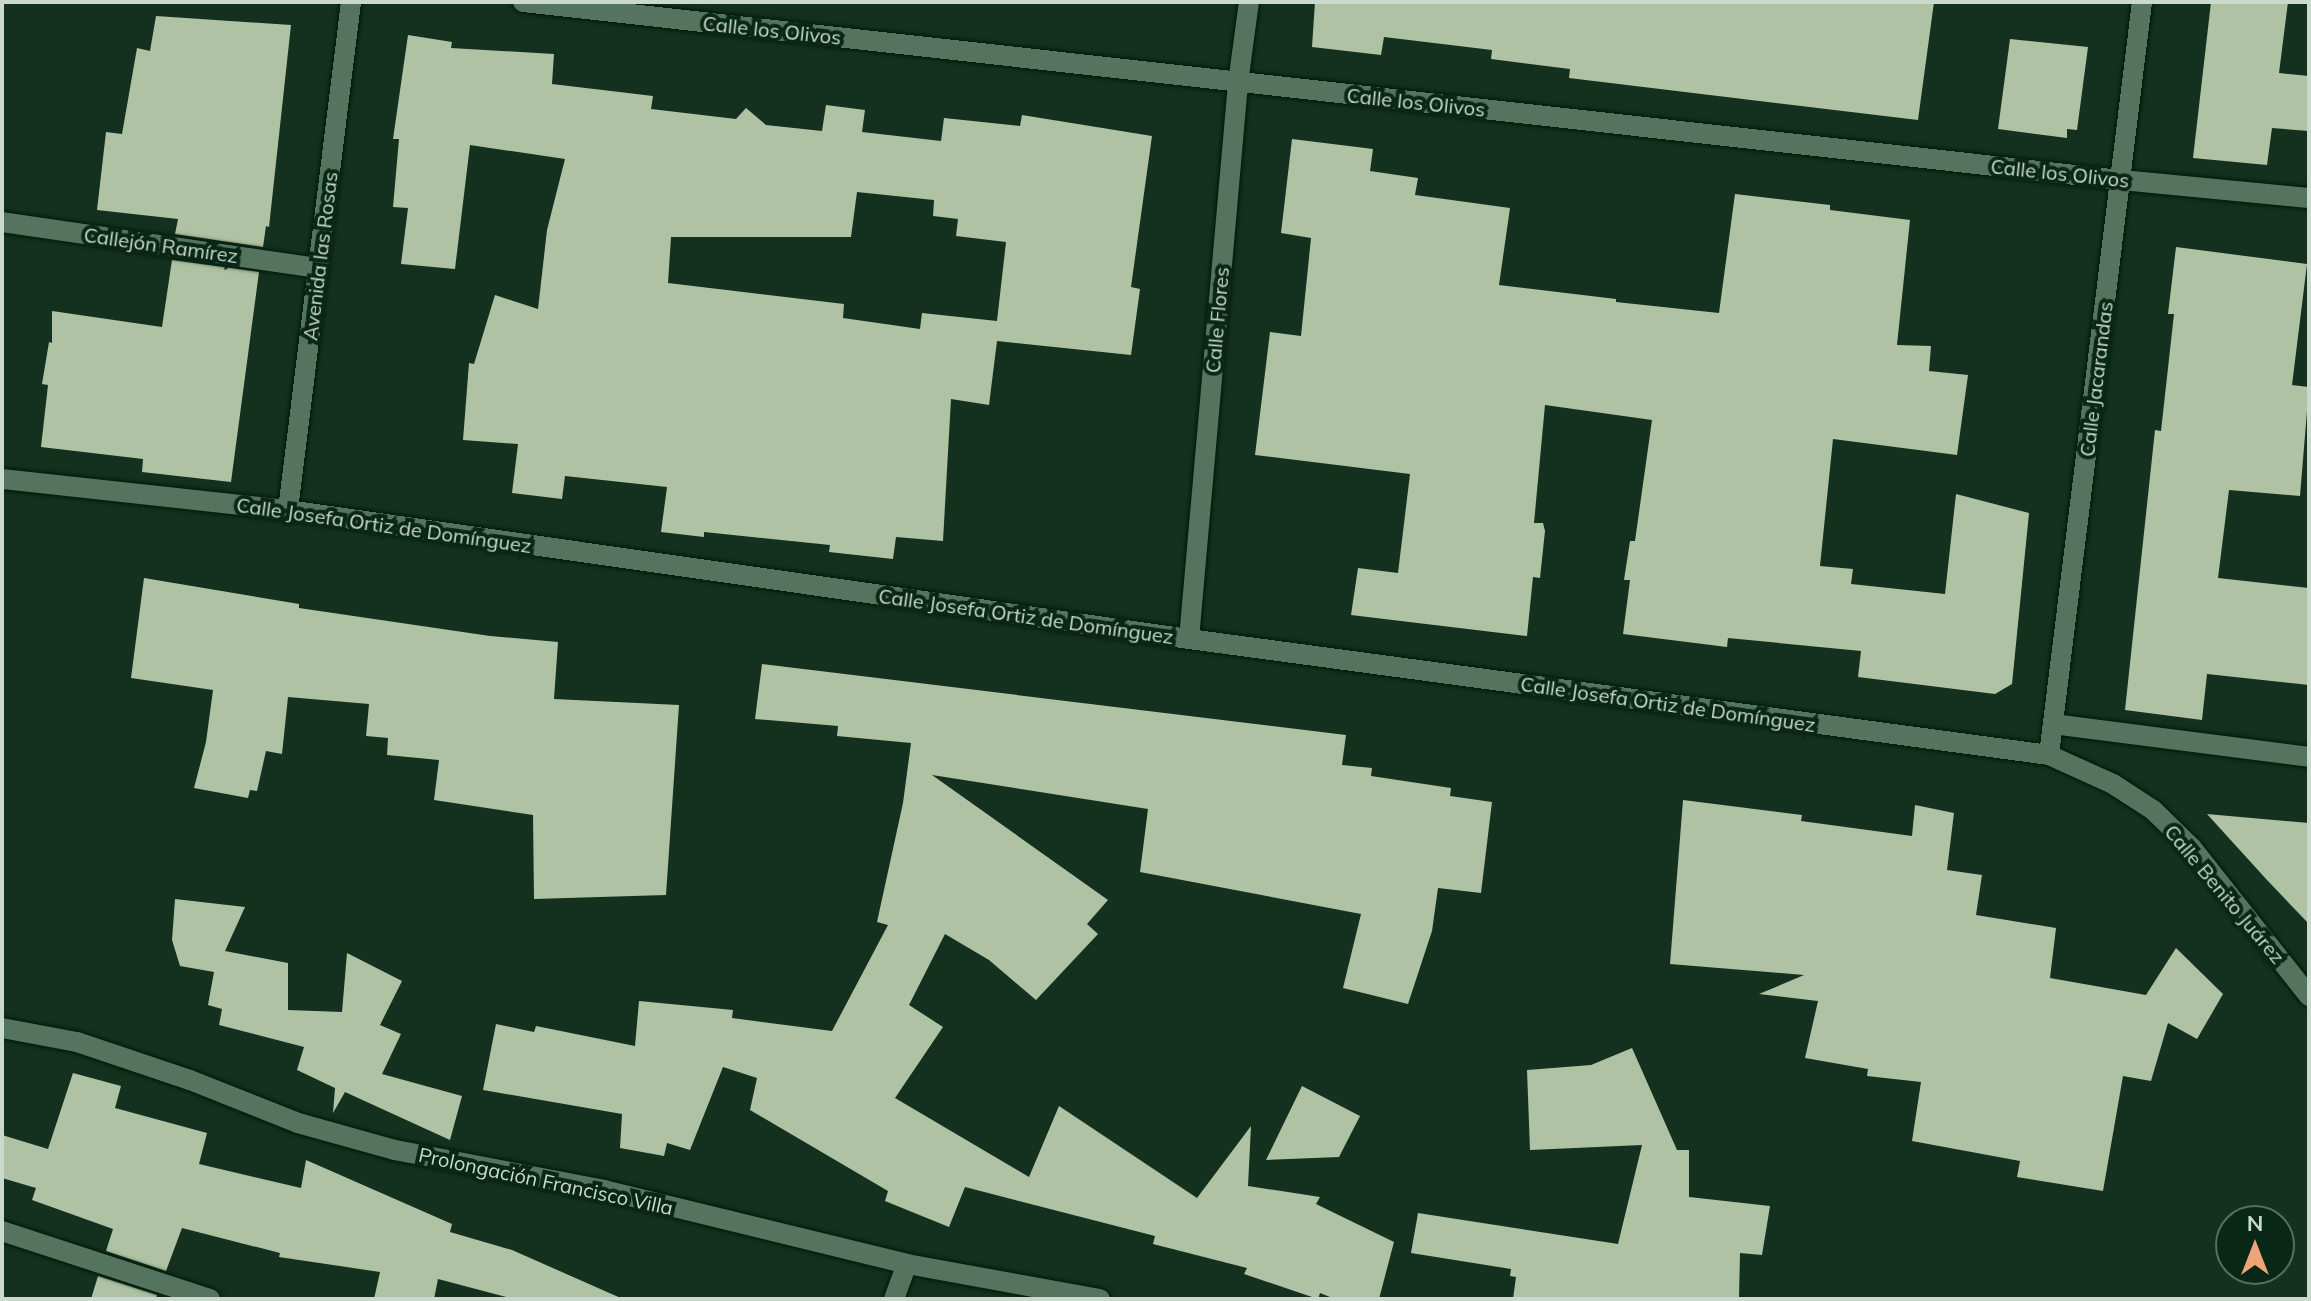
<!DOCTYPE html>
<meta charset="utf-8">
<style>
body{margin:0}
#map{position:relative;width:2311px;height:1301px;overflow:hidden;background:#14311f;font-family:Mulish,sans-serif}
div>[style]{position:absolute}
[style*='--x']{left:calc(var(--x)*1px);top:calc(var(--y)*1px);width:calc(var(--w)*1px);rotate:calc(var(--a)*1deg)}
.building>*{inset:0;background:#afc3a4}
.roads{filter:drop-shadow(0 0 2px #001808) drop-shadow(0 0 2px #001808)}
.street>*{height:20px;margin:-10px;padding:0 10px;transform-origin:10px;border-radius:10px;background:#55745f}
.secondary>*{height:20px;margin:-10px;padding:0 10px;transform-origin:10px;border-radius:10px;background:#55745f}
span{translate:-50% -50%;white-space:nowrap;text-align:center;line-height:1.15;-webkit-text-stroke:8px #092716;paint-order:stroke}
.street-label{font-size:20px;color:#c9d9cd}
.frame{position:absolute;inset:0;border:4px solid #c9d9cd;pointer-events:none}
.north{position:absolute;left:2215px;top:1205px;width:80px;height:80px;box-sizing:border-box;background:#092716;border:2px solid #566e5f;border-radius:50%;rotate:0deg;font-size:22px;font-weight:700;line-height:32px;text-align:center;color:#c9d9cd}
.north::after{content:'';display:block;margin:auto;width:28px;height:36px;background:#efa378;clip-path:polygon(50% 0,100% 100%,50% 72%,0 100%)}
</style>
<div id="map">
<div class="building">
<i style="clip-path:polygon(1315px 2px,1934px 2px,1918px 120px,1569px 78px,1570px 69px,1491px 59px,1492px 50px,1384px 37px,1381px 55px,1312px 47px)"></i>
<i style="clip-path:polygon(2211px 2px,2288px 2px,2279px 73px,2309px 76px,2309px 131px,2272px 128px,2267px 165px,2193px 158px)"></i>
<i style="clip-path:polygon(156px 16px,291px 25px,269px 227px,266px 226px,263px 247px,175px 234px,178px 219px,97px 210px,106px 132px,122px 134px,137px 48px,150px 51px)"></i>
<i style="clip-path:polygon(evenodd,408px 35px,452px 42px,451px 48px,554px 54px,552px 84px,653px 96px,651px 109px,736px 119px,746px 108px,766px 125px,822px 131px,826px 105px,865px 110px,862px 132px,941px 141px,944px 118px,1020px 126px,1022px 115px,1152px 136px,1131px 287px,1140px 289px,1131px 355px,997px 341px,989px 405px,951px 399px,943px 541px,896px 537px,893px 559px,829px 552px,830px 545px,704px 532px,704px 537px,661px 532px,667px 487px,565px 476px,562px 499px,512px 493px,518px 444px,463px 440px,469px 363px,474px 364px,495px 295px,538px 309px,547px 230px,565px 159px,470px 145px,455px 269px,401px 264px,408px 208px,393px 207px,399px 139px,393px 139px,408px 35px,857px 192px,934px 200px,933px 216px,958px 219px,956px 236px,1006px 242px,997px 321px,922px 313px,920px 329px,843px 318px,844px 304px,668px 283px,671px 237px,851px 237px,857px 192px)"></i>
<i style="clip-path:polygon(2010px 39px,2088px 47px,2077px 130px,2067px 129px,2067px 138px,1998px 129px)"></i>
<i style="clip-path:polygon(1292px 139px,1373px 149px,1370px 171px,1418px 178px,1415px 195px,1510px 208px,1499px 285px,1616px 299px,1616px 302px,1719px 313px,1735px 194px,1830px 205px,1830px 210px,1910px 220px,1897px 345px,1931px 346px,1929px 371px,1968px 375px,1957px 455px,1833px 439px,1820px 566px,1853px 569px,1851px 584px,1945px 594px,1956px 494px,2029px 513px,2012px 684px,1995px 694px,1858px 677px,1861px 651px,1728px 638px,1727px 647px,1623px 634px,1630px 580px,1624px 580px,1630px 541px,1635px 541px,1652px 420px,1545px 405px,1534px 523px,1543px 523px,1545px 531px,1540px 578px,1533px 577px,1527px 636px,1351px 615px,1358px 568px,1398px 573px,1410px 474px,1255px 455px,1270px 332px,1301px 336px,1311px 238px,1281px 233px)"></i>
<i style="clip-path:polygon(2176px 247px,2307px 264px,2292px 385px,2309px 387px,2300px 496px,2229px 490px,2218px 578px,2309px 588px,2309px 685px,2207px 674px,2202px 720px,2125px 710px,2155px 430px,2161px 431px,2174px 314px,2168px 314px)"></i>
<i style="clip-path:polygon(172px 260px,259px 272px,231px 482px,142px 472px,143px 459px,41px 447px,48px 385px,42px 384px,49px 342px,52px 343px,52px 311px,162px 327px)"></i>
<i style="clip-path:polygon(144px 578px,299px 604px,299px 608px,490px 636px,558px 642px,554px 699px,679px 705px,666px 895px,534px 899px,533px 815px,434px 800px,439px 760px,387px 755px,388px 738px,366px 736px,369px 704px,288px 697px,282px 754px,266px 751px,257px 791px,250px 790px,248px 798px,194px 788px,206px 742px,213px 690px,131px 678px)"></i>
<i style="clip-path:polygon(762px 664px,1346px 735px,1342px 765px,1372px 768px,1371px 776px,1451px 788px,1450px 796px,1492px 802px,1481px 893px,1438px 888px,1432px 931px,1408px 1004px,1343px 988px,1361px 914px,1140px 872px,1148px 809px,932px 775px,1108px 900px,1087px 924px,1098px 934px,1036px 1000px,989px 960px,945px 934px,909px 1005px,943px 1027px,895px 1098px,1029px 1177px,1059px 1106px,1197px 1198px,1251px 1126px,1248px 1186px,1320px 1197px,1316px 1204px,1394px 1242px,1379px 1299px,1335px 1299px,1320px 1293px,1318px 1299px,1244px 1274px,1247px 1268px,1153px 1244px,1155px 1236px,965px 1187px,949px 1227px,885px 1201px,888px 1191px,750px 1110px,757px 1078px,723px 1067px,690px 1150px,667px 1143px,664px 1156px,620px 1148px,622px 1114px,483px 1090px,496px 1024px,534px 1032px,536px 1026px,635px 1046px,639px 1001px,733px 1010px,732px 1018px,832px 1031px,888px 925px,877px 922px,903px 803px,911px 743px,837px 736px,838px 726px,755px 719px)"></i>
<i style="clip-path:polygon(1683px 800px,1802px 815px,1801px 821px,1912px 836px,1915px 805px,1954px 813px,1947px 870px,1982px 875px,1976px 915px,2056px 928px,2050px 978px,2146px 995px,2176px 948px,2223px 994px,2197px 1039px,2168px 1023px,2151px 1081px,2123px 1076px,2103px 1191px,2017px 1177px,2020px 1161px,1912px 1141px,1921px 1082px,1867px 1076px,1868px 1069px,1805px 1058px,1818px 1001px,1759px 994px,1804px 975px,1670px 964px)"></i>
<i style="clip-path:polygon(2207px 814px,2309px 823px,2309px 924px,2267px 880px)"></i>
<i style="clip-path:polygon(175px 899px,245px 907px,225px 951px,288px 963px,288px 1010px,342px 1012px,347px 953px,402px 981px,380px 1025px,401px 1034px,382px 1074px,462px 1096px,450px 1140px,345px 1092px,333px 1113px,335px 1088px,297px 1070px,304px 1047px,219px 1025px,222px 1009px,208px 1005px,214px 972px,180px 966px,172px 940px)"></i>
<i style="clip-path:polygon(1632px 1048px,1677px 1150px,1689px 1150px,1689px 1197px,1770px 1206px,1762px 1255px,1740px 1253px,1739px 1299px,1513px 1299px,1516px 1277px,1510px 1276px,1511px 1269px,1411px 1253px,1418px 1213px,1618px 1244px,1642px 1145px,1530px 1150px,1527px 1070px,1591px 1065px)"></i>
<i style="clip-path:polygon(73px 1073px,121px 1086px,115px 1108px,207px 1133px,199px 1164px,301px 1188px,306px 1160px,452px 1224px,450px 1232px,512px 1250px,623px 1299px,514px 1299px,438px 1279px,434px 1299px,374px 1299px,380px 1272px,279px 1257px,280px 1253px,182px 1228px,166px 1271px,106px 1251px,113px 1229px,32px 1200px,36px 1188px,2px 1178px,2px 1135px,48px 1149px)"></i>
<i style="clip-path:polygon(1302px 1086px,1360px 1116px,1339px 1157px,1266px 1160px)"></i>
<i style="clip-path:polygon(98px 1276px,157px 1295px,156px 1299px,91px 1299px)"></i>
</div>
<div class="roads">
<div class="street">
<i style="--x:523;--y:2;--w:1608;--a:6.36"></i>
<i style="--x:2121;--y:180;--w:189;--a:5.5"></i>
<i style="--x:2;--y:222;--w:320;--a:8.3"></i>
<i style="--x:288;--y:510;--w:512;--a:-82.93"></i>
<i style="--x:1189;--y:639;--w:558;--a:-84.96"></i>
<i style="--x:1238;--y:83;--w:82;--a:-82.3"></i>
<i style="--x:2053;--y:724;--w:258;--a:7.3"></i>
<i style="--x:2049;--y:755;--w:759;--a:-82.96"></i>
<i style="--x:2;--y:1028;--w:76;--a:10.6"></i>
<i style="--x:77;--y:1042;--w:119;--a:18.6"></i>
<i style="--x:190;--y:1080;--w:116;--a:21.7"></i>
<i style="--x:298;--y:1123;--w:101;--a:15.6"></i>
<i style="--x:395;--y:1150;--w:213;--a:10.8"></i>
<i style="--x:604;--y:1190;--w:312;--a:13.7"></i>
<i style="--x:907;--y:1264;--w:196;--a:10.3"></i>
<i style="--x:2;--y:1231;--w:219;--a:18.1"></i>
<i style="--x:894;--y:1299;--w:37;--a:-70"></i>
</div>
<div class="secondary">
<i style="--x:2;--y:479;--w:288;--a:6.2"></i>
<i style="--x:288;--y:510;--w:910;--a:8.15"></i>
<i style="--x:1189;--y:639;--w:868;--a:7.68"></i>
<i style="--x:2049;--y:755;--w:70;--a:24.4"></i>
<i style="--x:2113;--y:784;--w:48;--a:33"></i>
<i style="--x:2153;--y:810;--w:54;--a:44.3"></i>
<i style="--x:2192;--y:848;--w:189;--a:51.7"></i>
</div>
</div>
<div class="street-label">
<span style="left:772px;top:30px;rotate:6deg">Calle los Olivos</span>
<span style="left:1416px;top:102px;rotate:6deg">Calle los Olivos</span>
<span style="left:2060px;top:173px;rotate:6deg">Calle los Olivos</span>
<span style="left:161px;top:245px;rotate:8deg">Callejón Ramírez</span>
<span style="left:320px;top:256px;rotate:-83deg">Avenida las Rosas</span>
<span style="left:1217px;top:320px;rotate:-85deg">Calle Flores</span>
<span style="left:2096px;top:379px;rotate:-83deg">Calle Jacarandas</span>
<span style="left:384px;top:525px;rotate:8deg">Calle Josefa Ortiz de Domínguez</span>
<span style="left:1026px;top:616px;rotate:8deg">Calle Josefa Ortiz de Domínguez</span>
<span style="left:1668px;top:704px;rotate:8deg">Calle Josefa Ortiz de Domínguez</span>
<span style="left:2225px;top:894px;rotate:50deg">Calle Benito Juárez</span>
<span style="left:546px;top:1181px;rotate:12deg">Prolongación Francisco Villa</span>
</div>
<div class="frame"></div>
<div class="north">N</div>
</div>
